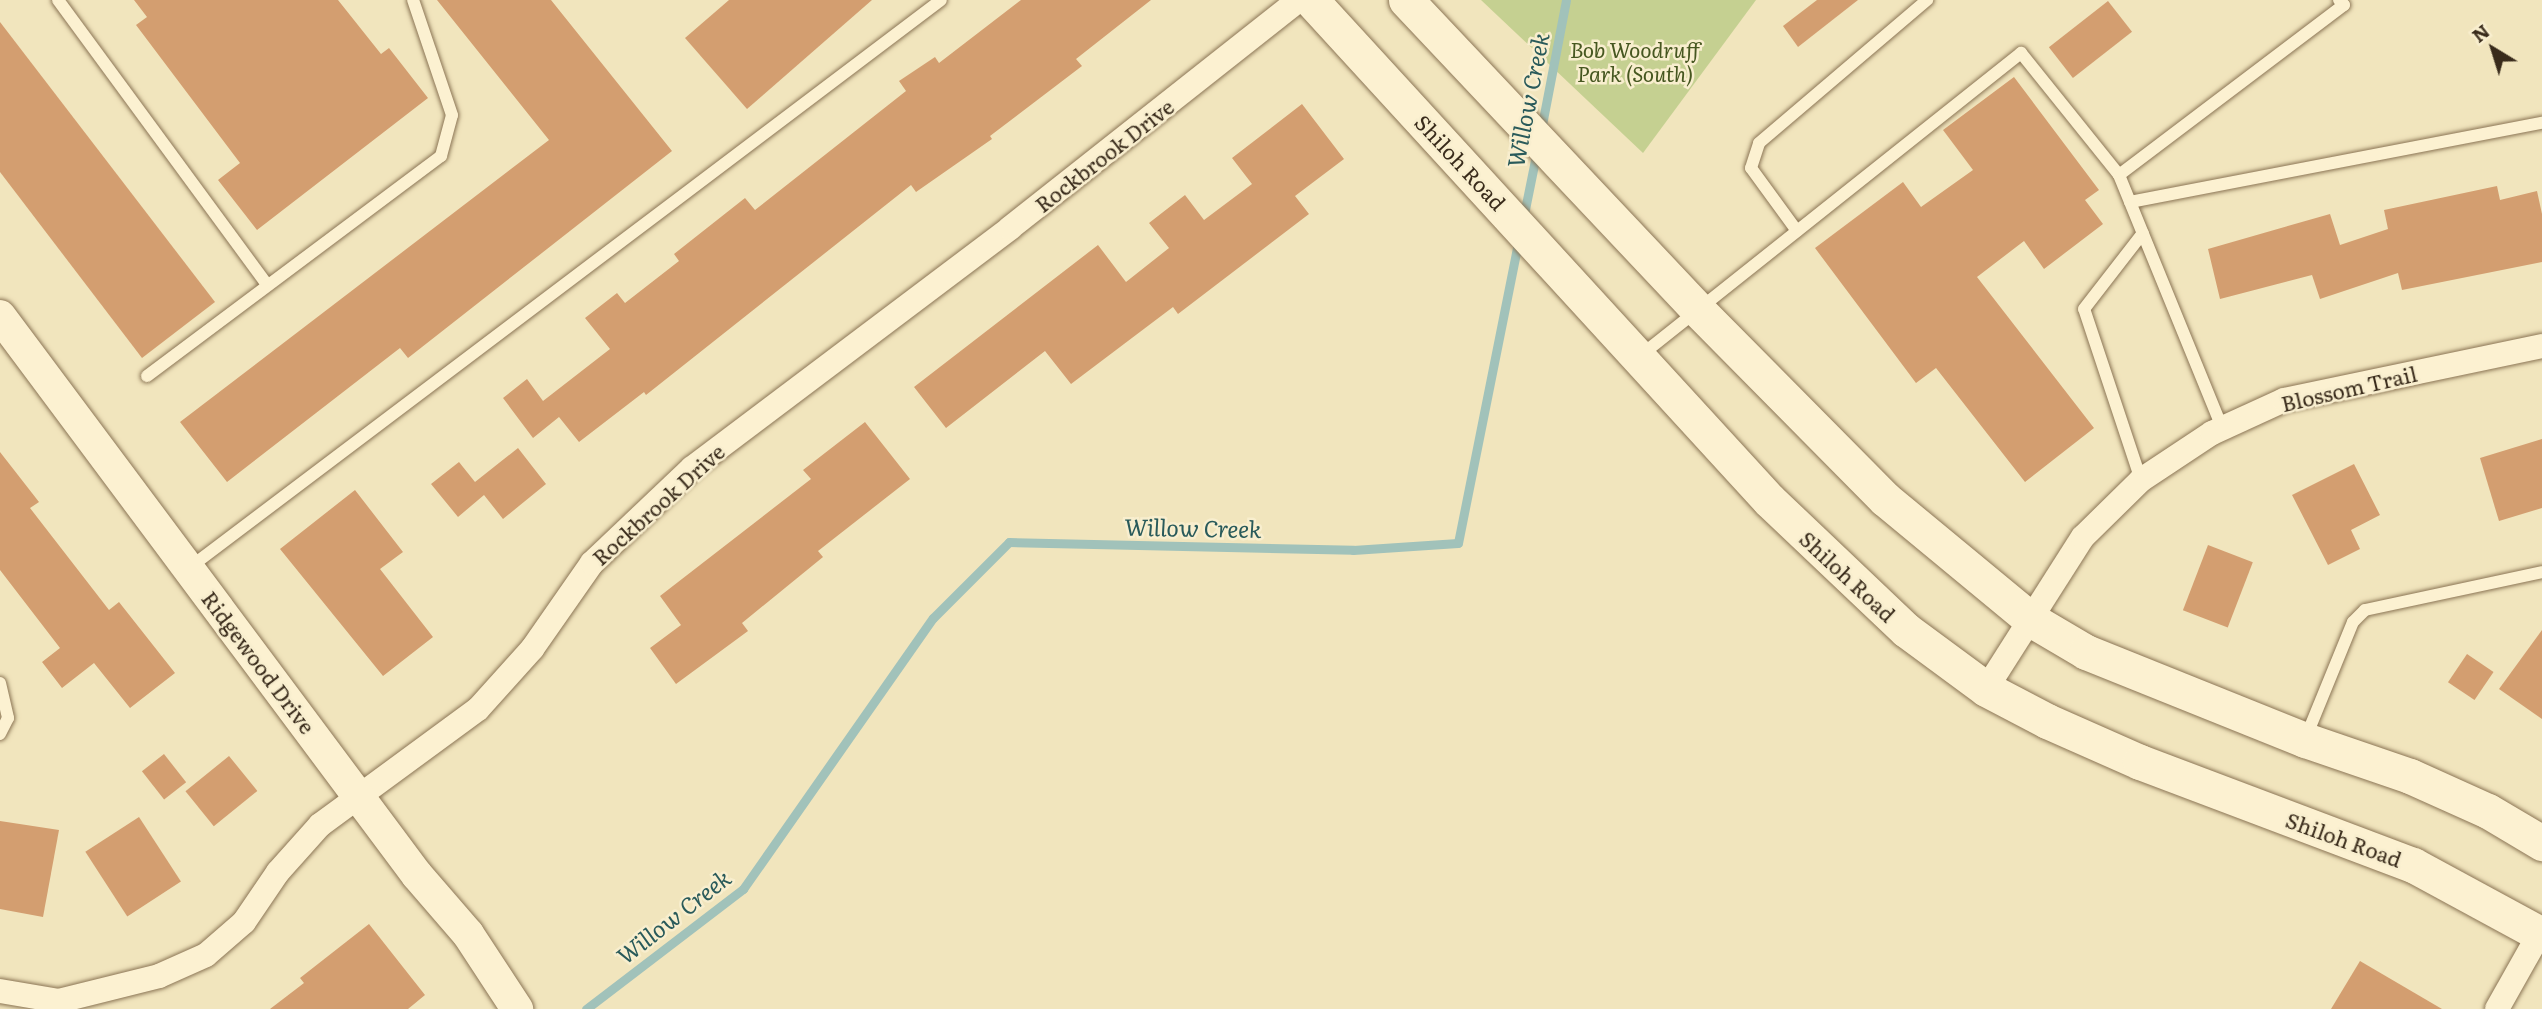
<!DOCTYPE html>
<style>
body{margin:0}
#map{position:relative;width:2542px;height:1009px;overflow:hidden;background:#f1e5bd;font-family:Literata,serif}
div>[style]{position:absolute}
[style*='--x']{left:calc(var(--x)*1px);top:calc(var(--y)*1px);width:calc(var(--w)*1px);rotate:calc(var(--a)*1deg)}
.green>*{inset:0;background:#c5d091}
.stream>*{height:9px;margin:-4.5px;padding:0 4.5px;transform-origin:4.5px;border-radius:4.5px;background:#a1c2ba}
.building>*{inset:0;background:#d39e70;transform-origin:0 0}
.roads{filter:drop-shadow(0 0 2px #8b7555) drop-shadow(0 0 2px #8b7555)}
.service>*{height:12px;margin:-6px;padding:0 6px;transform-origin:6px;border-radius:6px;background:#fcf1d1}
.minor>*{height:24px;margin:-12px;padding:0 12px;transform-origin:12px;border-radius:12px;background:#fcf1d1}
.tertiary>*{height:32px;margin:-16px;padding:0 16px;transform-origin:16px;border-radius:16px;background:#fcf1d1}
.secondary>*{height:35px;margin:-17.5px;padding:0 17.5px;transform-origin:17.5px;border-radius:17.5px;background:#fcf1d1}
span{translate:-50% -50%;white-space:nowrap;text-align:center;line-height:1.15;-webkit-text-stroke:5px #f8eece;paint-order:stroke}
.park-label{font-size:21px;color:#465720;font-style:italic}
.street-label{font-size:21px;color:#392b1b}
.water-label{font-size:23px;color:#295a5a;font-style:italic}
.north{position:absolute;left:2458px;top:14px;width:70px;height:70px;-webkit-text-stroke:5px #f8eece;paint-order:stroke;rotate:322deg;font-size:19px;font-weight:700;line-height:28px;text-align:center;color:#392b1b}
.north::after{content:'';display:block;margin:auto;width:24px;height:32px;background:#392b1b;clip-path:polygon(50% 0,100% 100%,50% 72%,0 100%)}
</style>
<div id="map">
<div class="green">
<i style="clip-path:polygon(1481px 0,1756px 0,1643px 153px)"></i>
</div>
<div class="stream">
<i style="--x:1541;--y:130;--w:132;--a:-79.1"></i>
<i style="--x:1523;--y:219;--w:70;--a:-78.5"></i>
<i style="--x:586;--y:1009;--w:198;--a:-37.4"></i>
<i style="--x:743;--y:889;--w:331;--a:-55"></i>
<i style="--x:933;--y:618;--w:107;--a:-45"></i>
<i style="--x:1009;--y:542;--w:344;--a:1.3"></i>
<i style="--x:1353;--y:550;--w:105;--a:-3.8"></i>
<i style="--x:1458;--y:543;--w:310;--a:-78.7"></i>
</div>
<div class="building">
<i style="clip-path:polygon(134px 0,338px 0,381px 54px,389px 48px,428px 98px,257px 230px,218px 180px,240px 163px,136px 25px,147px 17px)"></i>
<i style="clip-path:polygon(437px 0,551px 0,672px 151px,408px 358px,400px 348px,227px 482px,180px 422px,549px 140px)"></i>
<i style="clip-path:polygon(729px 0,872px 0,747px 109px,685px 38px)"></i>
<i style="clip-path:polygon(1021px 0,1151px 0,1076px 59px,1082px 66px,990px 136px,992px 139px,916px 192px,911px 185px,646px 395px,644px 392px,579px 442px,559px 417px,533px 438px,503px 398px,527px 379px,543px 401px,610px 349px,585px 318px,617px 293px,625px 303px,679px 261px,674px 254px,745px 198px,755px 210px,906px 91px,899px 81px,935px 57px,939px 63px)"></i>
<i style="clip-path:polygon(1817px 0,1858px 0,1798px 47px,1783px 26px)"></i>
<i style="left:2108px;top:1px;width:39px;height:75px;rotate:52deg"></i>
<i style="clip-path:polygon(0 22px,215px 302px,142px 358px,0 172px)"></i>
<i style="clip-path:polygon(2014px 77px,2099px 190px,2085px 200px,2103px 224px,2044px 269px,2024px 241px,1977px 277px,2094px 428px,2025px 482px,1936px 368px,1916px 383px,1815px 248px,1903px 182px,1921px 207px,1973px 170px,1943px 130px)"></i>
<i style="clip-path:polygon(1302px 104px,1344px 159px,1295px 196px,1309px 214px,1178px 314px,1173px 307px,1071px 384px,1045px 351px,946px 428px,914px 387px,1098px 245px,1126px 282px,1169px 248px,1149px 223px,1185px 195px,1204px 220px,1252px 184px,1232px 158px)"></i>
<i style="clip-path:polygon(2497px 186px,2500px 200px,2537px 191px,2542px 214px,2542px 262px,2402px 290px,2398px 273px,2320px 299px,2312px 275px,2220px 299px,2208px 249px,2330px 214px,2340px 245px,2388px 229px,2384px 210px)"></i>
<i style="clip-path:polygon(865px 422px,910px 479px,818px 551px,823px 557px,742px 623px,748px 631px,676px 684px,650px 648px,681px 625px,660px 596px,811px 479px,803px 470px)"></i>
<i style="clip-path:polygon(2542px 439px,2542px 508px,2499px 521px,2480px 458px)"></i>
<i style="clip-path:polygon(518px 448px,546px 484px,503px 519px,484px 495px,458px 517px,431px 484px,459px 462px,475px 482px)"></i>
<i style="clip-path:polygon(0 452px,39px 502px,30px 508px,109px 610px,119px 602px,175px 673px,130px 708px,94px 663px,62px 688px,42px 662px,60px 648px,0 570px)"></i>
<i style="clip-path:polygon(2354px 464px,2380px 515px,2351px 530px,2360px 549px,2328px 565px,2292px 495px)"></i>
<i style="clip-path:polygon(355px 490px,403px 552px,380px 569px,433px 637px,383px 676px,280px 549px)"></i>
<i style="left:2208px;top:545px;width:48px;height:70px;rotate:21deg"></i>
<i style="clip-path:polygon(2542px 630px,2542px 719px,2499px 689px)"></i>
<i style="left:2467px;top:654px;width:32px;height:34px;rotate:34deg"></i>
<i style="left:164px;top:754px;width:36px;height:28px;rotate:52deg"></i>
<i style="left:229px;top:756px;width:45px;height:56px;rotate:51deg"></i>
<i style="left:139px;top:817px;width:77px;height:64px;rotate:57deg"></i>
<i style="clip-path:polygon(0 821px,59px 830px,43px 917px,0 909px)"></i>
<i style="clip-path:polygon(369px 924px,425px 995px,408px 1009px,270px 1009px,304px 983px,300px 978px)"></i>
<i style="clip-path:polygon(2360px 961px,2442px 1009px,2331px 1009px)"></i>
</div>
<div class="roads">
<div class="service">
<i style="--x:58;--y:0;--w:353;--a:53.7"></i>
<i style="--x:2119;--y:175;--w:282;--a:-37.1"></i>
<i style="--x:2344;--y:5;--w:7;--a:-135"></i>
<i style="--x:2130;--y:202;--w:420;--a:-10.9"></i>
<i style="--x:1797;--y:231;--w:78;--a:-126.1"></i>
<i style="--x:1751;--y:168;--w:26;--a:-72"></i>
<i style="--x:1759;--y:143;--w:221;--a:-40.4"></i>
<i style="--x:1640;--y:356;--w:487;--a:-38.5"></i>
<i style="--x:2021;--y:53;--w:156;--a:51.2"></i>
<i style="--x:2119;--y:175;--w:273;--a:67.8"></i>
<i style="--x:147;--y:376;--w:367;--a:-36.8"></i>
<i style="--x:441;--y:156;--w:42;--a:-75"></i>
<i style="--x:452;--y:115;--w:121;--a:-108.7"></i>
<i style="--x:2141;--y:480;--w:180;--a:-108.4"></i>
<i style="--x:2084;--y:309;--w:96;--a:-52.2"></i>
<i style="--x:189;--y:568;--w:942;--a:-37.06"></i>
<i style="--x:0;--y:683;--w:36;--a:77"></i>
<i style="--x:8;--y:718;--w:18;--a:117"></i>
<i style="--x:2306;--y:737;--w:124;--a:-67.8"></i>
<i style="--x:2353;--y:622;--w:17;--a:-45"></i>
<i style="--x:2365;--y:610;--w:181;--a:-12.1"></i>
</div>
<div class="minor">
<i style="--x:1986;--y:689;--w:180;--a:-57.5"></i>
<i style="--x:2083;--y:537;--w:81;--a:-44.5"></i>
<i style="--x:2141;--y:480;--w:85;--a:-33.5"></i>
<i style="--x:2212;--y:433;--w:79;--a:-24.6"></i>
<i style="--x:2284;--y:400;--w:264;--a:-11.8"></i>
<i style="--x:0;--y:991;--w:60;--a:9.6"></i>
<i style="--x:59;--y:1001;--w:103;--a:-14"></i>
<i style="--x:159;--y:976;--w:51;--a:-24.1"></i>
<i style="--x:206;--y:955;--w:50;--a:-41"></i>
<i style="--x:244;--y:922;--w:60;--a:-55.8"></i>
<i style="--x:278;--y:872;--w:63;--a:-48.2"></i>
<i style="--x:320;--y:825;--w:196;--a:-36.3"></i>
<i style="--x:478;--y:709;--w:81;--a:-48"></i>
<i style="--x:532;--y:649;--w:105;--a:-55.1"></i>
<i style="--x:592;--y:563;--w:138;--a:-43.5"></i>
<i style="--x:692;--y:468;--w:398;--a:-37"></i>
<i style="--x:1010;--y:228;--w:368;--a:-38.3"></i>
<i style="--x:2497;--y:1009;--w:92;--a:-60.6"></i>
</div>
<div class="tertiary">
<i style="--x:0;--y:316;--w:697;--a:53.28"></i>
<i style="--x:417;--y:875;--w:78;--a:49.2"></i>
<i style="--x:468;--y:934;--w:90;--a:56.8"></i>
</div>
<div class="secondary">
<i style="--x:1311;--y:0;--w:678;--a:47.51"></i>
<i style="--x:1769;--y:500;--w:189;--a:43.5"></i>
<i style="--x:1906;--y:630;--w:99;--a:36.4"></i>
<i style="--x:1986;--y:689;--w:69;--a:27.7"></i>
<i style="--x:2047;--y:721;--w:102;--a:23.8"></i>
<i style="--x:2140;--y:762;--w:292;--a:20.7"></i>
<i style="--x:2413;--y:865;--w:147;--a:28.5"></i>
<i style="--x:1406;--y:0;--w:426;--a:46.7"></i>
<i style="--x:1698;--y:310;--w:266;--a:45.3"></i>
<i style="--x:1885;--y:499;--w:188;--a:39.6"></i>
<i style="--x:2030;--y:619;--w:65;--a:30.5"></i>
<i style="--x:2086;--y:652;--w:236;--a:21.9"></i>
<i style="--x:2305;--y:740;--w:111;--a:18.9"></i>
<i style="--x:2410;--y:776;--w:85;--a:24.2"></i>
<i style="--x:2488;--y:811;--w:63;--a:30.7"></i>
</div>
</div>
<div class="park-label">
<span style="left:1635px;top:61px">Bob Woodruff<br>Park (South)</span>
</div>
<div class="street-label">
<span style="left:1104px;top:155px;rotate:-38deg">Rockbrook Drive</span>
<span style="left:1461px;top:162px;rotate:47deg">Shiloh Road</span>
<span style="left:2349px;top:388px;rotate:-13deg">Blossom Trail</span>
<span style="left:658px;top:504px;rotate:-42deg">Rockbrook Drive</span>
<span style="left:1848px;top:576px;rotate:43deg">Shiloh Road</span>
<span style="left:259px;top:662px;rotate:53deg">Ridgewood Drive</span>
<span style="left:2344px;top:839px;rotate:20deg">Shiloh Road</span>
</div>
<div class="water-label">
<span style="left:1527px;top:100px;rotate:-79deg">Willow Creek</span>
<span style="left:1193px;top:527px;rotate:1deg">Willow Creek</span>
<span style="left:673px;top:916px;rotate:-38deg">Willow Creek</span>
</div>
<div class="north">N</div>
</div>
